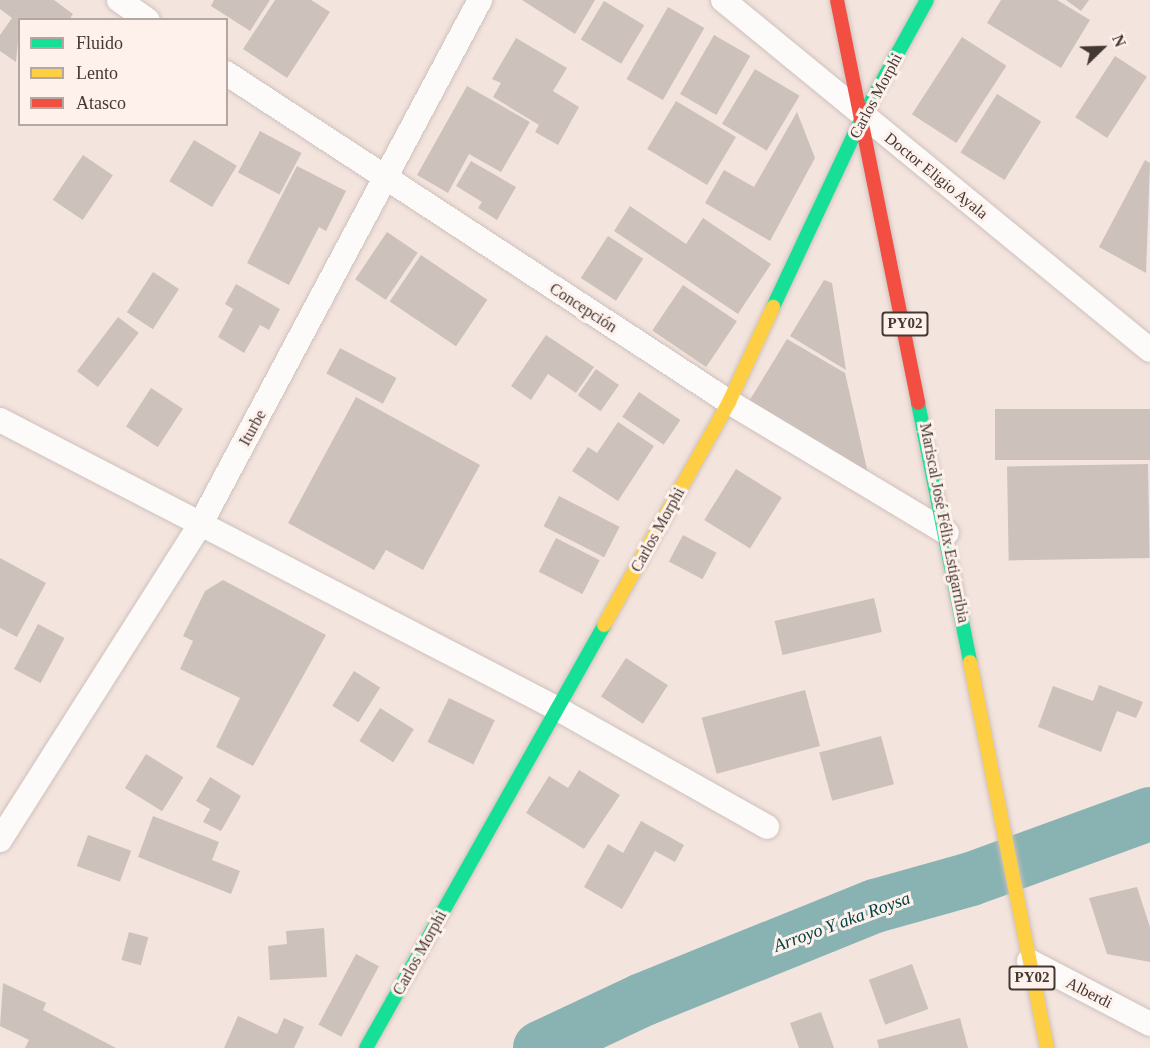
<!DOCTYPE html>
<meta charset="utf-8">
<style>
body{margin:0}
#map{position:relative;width:1150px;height:1048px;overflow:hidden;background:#f4e4de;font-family:Georgia,serif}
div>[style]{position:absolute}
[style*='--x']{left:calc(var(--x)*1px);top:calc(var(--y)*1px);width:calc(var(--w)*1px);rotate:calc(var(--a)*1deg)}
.river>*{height:54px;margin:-27px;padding:0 27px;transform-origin:27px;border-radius:27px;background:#89b3b2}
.building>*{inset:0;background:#cdc1bb;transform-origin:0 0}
.roads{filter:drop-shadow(0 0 2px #cec1bc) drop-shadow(0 0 2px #cec1bc)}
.street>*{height:24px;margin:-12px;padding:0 12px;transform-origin:12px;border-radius:12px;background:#fdfbfa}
.fast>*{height:14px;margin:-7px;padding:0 7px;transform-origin:7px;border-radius:7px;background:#16e098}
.slow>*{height:14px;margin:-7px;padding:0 7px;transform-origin:7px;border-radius:7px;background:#ffcf43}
.jam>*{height:14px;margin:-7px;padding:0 7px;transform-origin:7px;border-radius:7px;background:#f24e42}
span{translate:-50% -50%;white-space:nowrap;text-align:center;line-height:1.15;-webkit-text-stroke:6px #fef1ec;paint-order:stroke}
.shield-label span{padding:2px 4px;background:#fef1ec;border:2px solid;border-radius:4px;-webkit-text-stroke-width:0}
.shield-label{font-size:15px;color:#443833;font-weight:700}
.street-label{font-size:16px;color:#443833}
.water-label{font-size:18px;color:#004243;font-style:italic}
.legend{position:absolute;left:18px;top:18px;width:210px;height:108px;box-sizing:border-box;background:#fef1ec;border:2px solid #b4a7a2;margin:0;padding:8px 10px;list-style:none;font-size:18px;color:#443833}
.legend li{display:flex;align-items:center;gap:12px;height:30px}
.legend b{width:30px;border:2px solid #b4a7a2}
.north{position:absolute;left:1072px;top:18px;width:60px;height:60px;-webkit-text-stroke:4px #fef1ec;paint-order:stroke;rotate:67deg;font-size:16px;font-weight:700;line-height:24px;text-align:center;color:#443833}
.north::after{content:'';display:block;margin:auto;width:21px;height:27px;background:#443833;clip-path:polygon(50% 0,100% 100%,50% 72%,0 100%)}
</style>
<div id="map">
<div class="river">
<i style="--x:540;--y:1048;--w:113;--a:-25.2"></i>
<i style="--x:642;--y:1000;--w:251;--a:-22"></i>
<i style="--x:875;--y:906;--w:100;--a:-15.7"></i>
<i style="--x:971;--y:879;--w:190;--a:-20"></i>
</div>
<div class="building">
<i style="clip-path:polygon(0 0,54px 0,73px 14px,69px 20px,20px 20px,16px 62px,0 51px,0 35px,12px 18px,0 9px)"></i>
<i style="clip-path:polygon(214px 0,270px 0,250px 31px,211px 6px)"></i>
<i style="clip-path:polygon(275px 0,311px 0,330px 12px,287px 78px,243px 49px)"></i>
<i style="clip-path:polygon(522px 0,595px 0,575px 34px)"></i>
<i style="clip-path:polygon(1001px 0,1057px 0,1090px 20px,1061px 68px,987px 23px)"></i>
<i style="clip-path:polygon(1066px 0,1089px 0,1081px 11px)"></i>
<i style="left:604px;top:1px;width:47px;height:45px;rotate:31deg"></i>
<i style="left:668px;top:7px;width:42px;height:83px;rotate:30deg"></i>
<i style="left:714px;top:35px;width:42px;height:68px;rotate:30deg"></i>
<i style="left:962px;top:37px;width:53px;height:92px;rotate:33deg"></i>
<i style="clip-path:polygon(516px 38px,567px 68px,553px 91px,579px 107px,558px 145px,535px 132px,539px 125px,493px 97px,501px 83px,492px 79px)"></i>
<i style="left:1115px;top:56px;width:38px;height:73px;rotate:33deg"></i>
<i style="left:755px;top:69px;width:52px;height:64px;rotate:31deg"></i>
<i style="clip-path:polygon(467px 86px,530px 122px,501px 172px,469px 154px,448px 193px,417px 175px)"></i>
<i style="left:997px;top:94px;width:52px;height:69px;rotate:32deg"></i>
<i style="left:676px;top:101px;width:70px;height:56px;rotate:31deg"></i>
<i style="clip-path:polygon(797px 112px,815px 158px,770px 241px,705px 203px,724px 170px,754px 187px)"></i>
<i style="left:260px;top:131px;width:47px;height:47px;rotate:28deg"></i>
<i style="left:194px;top:140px;width:50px;height:48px;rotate:31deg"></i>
<i style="left:83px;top:155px;width:36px;height:54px;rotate:34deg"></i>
<i style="clip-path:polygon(1145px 160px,1150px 163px,1146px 273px,1099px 247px)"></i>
<i style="clip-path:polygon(471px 161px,516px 187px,497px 220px,478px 208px,482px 202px,456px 186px)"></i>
<i style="clip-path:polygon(297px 166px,346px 191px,326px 231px,319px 227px,289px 285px,247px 263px)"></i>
<i style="clip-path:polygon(630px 206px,686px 244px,703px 218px,771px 264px,738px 314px,614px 231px)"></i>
<i style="left:387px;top:232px;width:37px;height:57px;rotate:34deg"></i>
<i style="left:608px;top:236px;width:42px;height:50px;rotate:33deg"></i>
<i style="left:421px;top:255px;width:80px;height:56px;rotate:34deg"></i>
<i style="left:153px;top:272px;width:31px;height:48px;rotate:33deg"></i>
<i style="clip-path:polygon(824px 280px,832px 283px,846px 370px,790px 336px)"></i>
<i style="clip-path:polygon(236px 284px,280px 309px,269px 330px,260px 325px,244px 353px,218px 337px,233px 309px,225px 304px)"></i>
<i style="left:683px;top:285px;width:65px;height:55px;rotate:34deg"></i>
<i style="left:118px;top:317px;width:26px;height:68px;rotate:37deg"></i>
<i style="clip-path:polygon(546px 335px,594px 367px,576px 393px,548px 374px,531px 400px,511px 386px)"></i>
<i style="clip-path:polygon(787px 339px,845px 373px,869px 478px,748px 403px)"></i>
<i style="left:340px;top:348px;width:64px;height:29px;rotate:28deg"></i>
<i style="left:596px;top:369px;width:28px;height:32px;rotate:35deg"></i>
<i style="left:151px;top:388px;width:38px;height:46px;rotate:33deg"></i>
<i style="left:639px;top:392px;width:50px;height:30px;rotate:34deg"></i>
<i style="clip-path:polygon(356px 397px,480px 465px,423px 570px,386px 550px,374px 570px,288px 523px)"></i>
<i style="left:1150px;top:409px;width:51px;height:155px;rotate:90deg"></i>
<i style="clip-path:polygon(618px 422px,654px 446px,618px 501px,572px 471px,588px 447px,597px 453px)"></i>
<i style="left:1148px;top:464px;width:94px;height:141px;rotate:89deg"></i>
<i style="left:736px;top:469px;width:54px;height:60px;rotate:32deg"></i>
<i style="left:559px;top:496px;width:68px;height:34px;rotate:27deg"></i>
<i style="left:683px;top:535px;width:38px;height:30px;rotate:28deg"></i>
<i style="left:556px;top:538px;width:49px;height:38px;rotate:27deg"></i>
<i style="clip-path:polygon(0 558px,46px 583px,17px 637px,0 628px)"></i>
<i style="clip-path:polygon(223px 580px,326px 635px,253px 766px,216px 747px,240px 698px,180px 669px,193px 641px,183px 636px,205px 591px)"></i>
<i style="left:874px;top:598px;width:35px;height:102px;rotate:77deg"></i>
<i style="left:38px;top:624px;width:30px;height:51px;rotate:28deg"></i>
<i style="left:626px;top:658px;width:50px;height:46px;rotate:33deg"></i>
<i style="left:354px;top:671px;width:31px;height:41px;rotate:32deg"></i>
<i style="clip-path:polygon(1099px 685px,1143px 702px,1136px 718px,1117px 711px,1101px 752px,1038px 727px,1053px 686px,1093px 701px)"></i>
<i style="left:805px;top:690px;width:58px;height:107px;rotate:75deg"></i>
<i style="left:449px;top:698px;width:51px;height:49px;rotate:26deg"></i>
<i style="left:380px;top:708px;width:40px;height:39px;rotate:32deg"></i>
<i style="left:881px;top:736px;width:50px;height:64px;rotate:75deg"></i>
<i style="left:146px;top:754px;width:44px;height:40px;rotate:32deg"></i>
<i style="clip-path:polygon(579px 770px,620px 795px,584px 849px,526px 813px,549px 776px,568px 788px)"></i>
<i style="clip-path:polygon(210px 777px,241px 796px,221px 831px,203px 822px,210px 809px,196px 801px)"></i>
<i style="clip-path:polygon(153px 816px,219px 842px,212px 860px,240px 871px,231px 894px,138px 857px)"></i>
<i style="clip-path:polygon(641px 821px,684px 845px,675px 862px,655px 851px,622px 909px,584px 887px,608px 844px,623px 853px)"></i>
<i style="left:88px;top:835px;width:46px;height:33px;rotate:20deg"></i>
<i style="clip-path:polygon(1137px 887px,1150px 927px,1150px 962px,1107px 954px,1089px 898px)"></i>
<i style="clip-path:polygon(324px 928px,327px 977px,270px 980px,268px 946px,287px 944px,286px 931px)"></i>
<i style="left:129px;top:932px;width:20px;height:29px;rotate:15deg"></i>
<i style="left:356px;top:954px;width:26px;height:80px;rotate:28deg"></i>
<i style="left:912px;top:964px;width:48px;height:46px;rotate:70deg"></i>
<i style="clip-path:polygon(3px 983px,46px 1003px,43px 1010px,116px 1048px,25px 1048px,29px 1040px,0 1026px)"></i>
<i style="clip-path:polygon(821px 1012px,834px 1048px,799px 1048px,790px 1023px)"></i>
<i style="clip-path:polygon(238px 1016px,277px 1034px,284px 1018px,304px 1027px,294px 1048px,224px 1048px)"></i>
<i style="clip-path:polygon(960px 1018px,968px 1048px,879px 1048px,877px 1040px)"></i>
</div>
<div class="roads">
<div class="street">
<i style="--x:119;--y:0;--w:35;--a:35"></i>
<i style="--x:723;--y:0;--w:552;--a:39.34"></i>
<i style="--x:226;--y:73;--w:601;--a:33.19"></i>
<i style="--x:729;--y:402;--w:254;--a:31"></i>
<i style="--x:0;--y:420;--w:628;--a:27.38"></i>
<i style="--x:558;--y:709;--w:240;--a:29.4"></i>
<i style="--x:0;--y:840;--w:375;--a:-57.6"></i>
<i style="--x:201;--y:523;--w:593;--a:-61.92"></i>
<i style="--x:1029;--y:961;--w:136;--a:27.5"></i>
</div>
<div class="fast">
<i style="--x:773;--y:307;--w:211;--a:-64.8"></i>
<i style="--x:863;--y:116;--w:132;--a:-61.1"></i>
<i style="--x:918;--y:403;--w:264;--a:78.6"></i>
<i style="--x:366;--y:1048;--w:485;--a:-60.6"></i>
</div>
<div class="slow">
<i style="--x:604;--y:625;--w:256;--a:-60.7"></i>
<i style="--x:729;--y:402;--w:105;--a:-65.1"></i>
<i style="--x:970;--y:662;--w:394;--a:78.7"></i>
</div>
<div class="jam">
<i style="--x:837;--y:0;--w:411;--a:78.6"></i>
</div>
</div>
<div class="shield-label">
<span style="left:905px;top:324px">PY02</span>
<span style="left:1032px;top:978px">PY02</span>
</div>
<div class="street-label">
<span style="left:876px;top:96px;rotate:-62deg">Carlos Morphi</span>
<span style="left:936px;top:176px;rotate:39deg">Doctor Eligio Ayala</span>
<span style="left:583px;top:308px;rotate:33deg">Concepción</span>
<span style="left:253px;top:428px;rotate:-61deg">Iturbe</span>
<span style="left:944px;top:523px;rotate:79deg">Mariscal José Félix Estigarribia</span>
<span style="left:658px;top:530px;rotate:-61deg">Carlos Morphi</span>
<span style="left:420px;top:953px;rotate:-61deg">Carlos Morphi</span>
<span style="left:1089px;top:993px;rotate:27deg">Alberdi</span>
</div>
<div class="water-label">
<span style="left:842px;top:922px;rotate:-20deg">Arroyo Y aka Roysa</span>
</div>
<ul class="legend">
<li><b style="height:8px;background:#16e098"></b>Fluido</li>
<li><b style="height:8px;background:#ffcf43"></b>Lento</li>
<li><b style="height:8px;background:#f24e42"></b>Atasco</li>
</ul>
<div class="north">N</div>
</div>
